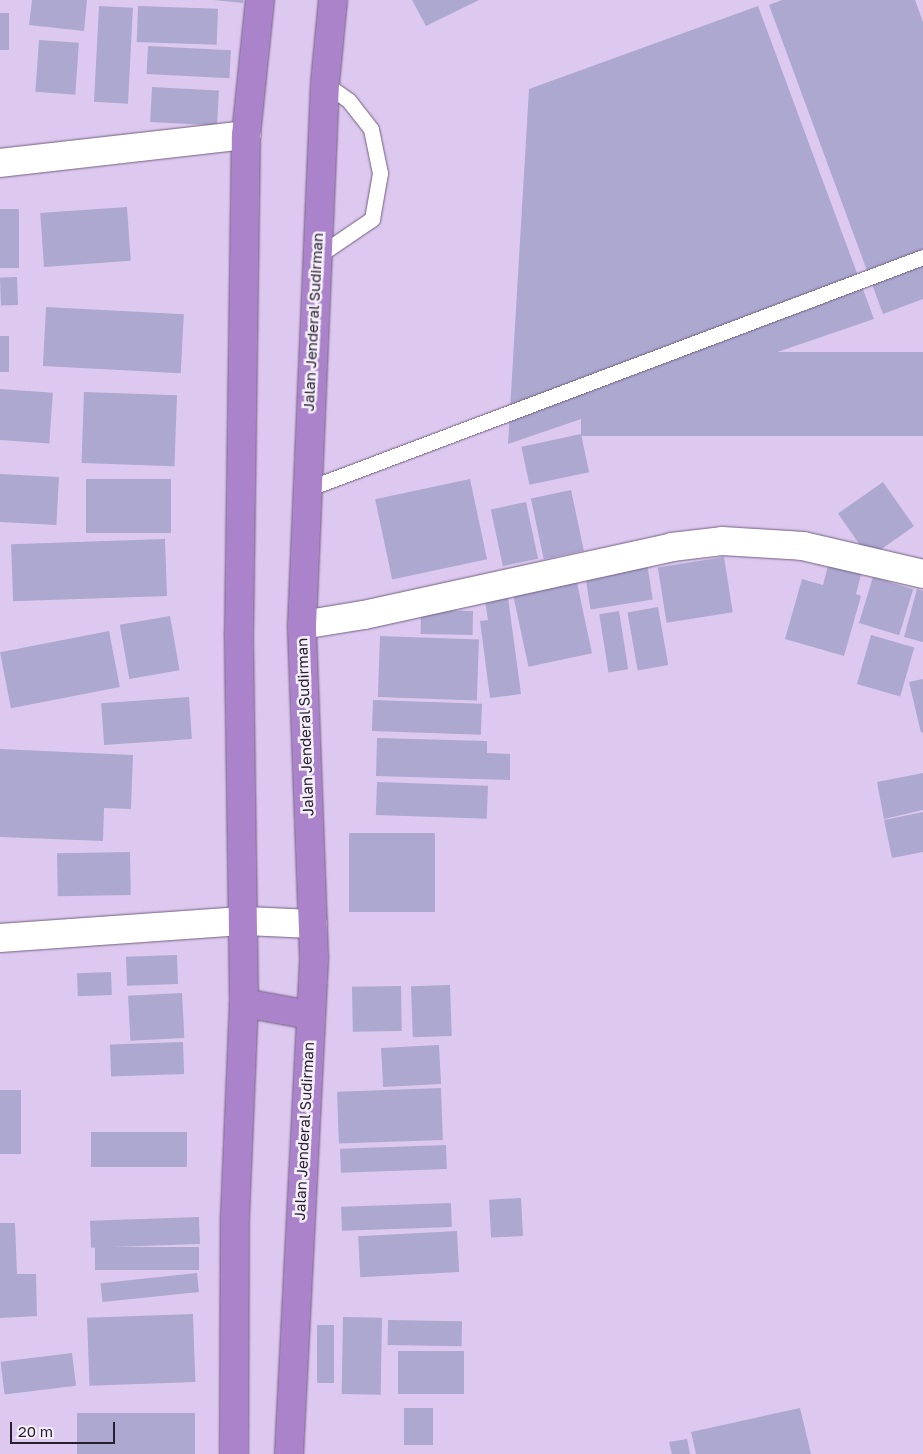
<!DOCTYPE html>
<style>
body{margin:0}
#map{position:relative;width:923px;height:1454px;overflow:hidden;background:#ddc9ef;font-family:"Golos Text",sans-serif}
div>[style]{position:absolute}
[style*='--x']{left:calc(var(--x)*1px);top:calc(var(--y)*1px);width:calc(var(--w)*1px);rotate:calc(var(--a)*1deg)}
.building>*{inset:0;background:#aca8d0;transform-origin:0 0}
.roads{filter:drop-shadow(0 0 1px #725f81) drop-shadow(0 0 1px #725f81)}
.lane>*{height:15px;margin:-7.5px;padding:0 7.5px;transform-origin:7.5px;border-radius:7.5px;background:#fff}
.street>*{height:28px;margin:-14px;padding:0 14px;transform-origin:14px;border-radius:14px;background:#fff}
.highway>*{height:28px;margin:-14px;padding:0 14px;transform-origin:14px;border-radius:14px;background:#ab83cb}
span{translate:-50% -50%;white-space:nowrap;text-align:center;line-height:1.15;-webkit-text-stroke:5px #f6f0fc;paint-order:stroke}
.street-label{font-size:15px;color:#28202e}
.scale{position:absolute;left:10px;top:1422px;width:105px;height:22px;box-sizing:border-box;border:2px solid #28202e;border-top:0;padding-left:6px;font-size:15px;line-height:18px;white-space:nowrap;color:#28202e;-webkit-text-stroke:4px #f6f0fc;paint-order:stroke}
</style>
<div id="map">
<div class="building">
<i style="clip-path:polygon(32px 0,87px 0,84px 31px,29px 25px)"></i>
<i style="clip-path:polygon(213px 0,243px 0,243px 3px)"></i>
<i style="clip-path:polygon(412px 0,479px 0,426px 26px)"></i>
<i style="clip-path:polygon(782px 0,915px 0,923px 22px,923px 299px,883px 314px,769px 5px)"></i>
<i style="left:99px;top:6px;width:34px;height:96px;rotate:3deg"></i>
<i style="left:138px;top:6px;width:80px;height:36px;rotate:2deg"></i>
<i style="clip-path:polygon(758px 6px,874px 319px,508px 444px,529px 89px)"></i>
<i style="left:0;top:13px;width:9px;height:37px"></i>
<i style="left:39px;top:40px;width:40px;height:52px;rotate:4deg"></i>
<i style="left:148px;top:46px;width:83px;height:28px;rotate:3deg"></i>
<i style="left:152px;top:87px;width:67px;height:35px;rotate:3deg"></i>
<i style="left:127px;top:207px;width:54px;height:87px;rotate:86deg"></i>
<i style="left:0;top:209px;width:19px;height:59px"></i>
<i style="left:17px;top:277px;width:28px;height:17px;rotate:88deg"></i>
<i style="left:46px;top:307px;width:138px;height:59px;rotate:3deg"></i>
<i style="left:0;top:336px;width:9px;height:36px"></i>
<i style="left:923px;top:352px;width:84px;height:342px;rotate:90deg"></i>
<i style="left:0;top:389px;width:53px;height:51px;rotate:4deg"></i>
<i style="left:84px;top:392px;width:93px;height:71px;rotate:2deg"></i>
<i style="left:581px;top:434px;width:39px;height:61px;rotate:78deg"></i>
<i style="left:0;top:474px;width:59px;height:48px;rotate:3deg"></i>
<i style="left:171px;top:479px;width:54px;height:85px;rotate:90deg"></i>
<i style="left:470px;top:479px;width:82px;height:97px;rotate:78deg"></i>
<i style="left:883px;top:482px;width:54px;height:55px;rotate:55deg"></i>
<i style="left:571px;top:490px;width:62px;height:41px;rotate:78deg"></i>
<i style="left:526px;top:502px;width:58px;height:36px;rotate:78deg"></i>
<i style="left:165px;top:539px;width:57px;height:154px;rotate:88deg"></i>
<i style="left:724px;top:557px;width:56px;height:67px;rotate:81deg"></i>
<i style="clip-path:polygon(829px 562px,862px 571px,856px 594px,861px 596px,844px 656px,785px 639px,802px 579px,823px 585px)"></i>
<i style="left:647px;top:563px;width:37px;height:63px;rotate:81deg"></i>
<i style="left:873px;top:577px;width:42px;height:48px;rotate:17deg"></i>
<i style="left:576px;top:578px;width:77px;height:65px;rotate:78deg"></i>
<i style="clip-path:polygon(917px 589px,923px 591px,923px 642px,904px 637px)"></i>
<i style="clip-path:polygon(507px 590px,521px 694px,490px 698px,480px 621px,488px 620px,484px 594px)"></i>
<i style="left:658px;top:607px;width:59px;height:31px;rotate:80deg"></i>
<i style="left:421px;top:610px;width:52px;height:24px;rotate:1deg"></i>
<i style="left:619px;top:611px;width:59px;height:20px;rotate:81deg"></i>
<i style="left:170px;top:616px;width:55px;height:51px;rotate:80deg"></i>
<i style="left:109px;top:631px;width:57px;height:111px;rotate:79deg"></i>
<i style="left:871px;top:635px;width:45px;height:51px;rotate:16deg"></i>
<i style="left:380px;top:636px;width:99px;height:61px;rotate:2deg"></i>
<i style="clip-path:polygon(923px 679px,923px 732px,921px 733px,909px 682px)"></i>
<i style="left:189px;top:697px;width:42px;height:88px;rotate:86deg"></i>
<i style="left:373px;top:700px;width:109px;height:31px;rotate:2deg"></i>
<i style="clip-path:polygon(377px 738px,487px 741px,487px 753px,510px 754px,510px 780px,376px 776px)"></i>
<i style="clip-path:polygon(0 749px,133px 755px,131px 809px,104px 808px,103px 841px,0 837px)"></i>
<i style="clip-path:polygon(923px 773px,923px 810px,884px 819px,877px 782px)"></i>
<i style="left:377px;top:782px;width:111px;height:33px;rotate:2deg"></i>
<i style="clip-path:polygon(923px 812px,923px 852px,892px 858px,884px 820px)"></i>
<i style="left:349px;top:833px;width:86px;height:79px"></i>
<i style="left:130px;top:852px;width:43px;height:73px;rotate:89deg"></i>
<i style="left:177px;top:955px;width:29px;height:51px;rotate:88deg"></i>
<i style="left:111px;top:972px;width:23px;height:34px;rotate:88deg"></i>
<i style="left:450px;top:985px;width:51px;height:39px;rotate:88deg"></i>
<i style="left:401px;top:986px;width:45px;height:49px;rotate:89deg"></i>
<i style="left:182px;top:993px;width:45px;height:54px;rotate:87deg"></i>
<i style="left:183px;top:1042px;width:32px;height:73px;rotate:88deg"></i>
<i style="left:439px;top:1045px;width:39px;height:58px;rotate:87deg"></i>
<i style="left:441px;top:1088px;width:52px;height:104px;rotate:88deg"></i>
<i style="left:0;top:1090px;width:21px;height:64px"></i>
<i style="left:91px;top:1132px;width:96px;height:35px"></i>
<i style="left:446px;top:1145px;width:24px;height:106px;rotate:88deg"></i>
<i style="left:521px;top:1198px;width:38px;height:32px;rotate:87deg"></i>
<i style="left:451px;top:1203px;width:24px;height:110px;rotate:88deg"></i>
<i style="left:199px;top:1217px;width:27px;height:109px;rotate:88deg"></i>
<i style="clip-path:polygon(0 1223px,15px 1223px,17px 1274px,36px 1274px,37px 1316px,0 1318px)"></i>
<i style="left:457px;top:1231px;width:41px;height:99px;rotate:87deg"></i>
<i style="left:199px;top:1247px;width:23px;height:104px;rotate:90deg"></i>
<i style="left:197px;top:1273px;width:19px;height:97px;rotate:84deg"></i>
<i style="left:193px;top:1314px;width:68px;height:106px;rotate:88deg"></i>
<i style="left:343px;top:1317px;width:39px;height:77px;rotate:1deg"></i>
<i style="left:388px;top:1320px;width:74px;height:25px;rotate:1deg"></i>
<i style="left:317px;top:1325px;width:17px;height:58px"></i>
<i style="left:398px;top:1351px;width:66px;height:43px"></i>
<i style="left:72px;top:1353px;width:33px;height:72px;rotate:83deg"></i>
<i style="left:404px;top:1408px;width:29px;height:37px"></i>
<i style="clip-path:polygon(800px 1408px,811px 1454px,696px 1454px,691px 1432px)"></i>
<i style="left:195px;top:1413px;width:41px;height:118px;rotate:90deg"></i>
<i style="clip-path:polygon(687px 1439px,690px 1454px,672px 1454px,669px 1442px)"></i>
</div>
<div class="roads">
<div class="lane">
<i style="--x:316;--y:257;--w:68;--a:-34.2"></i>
<i style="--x:372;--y:219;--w:47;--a:-80.1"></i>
<i style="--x:380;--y:173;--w:45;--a:-101.6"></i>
<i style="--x:371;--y:129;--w:37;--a:-128"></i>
<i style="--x:348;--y:100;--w:29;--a:-144"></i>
<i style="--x:307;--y:489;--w:658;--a:-20.64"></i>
</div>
<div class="street">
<i style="--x:0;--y:163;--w:248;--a:-6.5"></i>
<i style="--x:302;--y:625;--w:63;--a:-9.2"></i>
<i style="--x:364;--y:615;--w:315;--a:-12.4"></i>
<i style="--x:672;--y:547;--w:50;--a:-6.8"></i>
<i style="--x:722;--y:541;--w:81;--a:3.5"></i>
<i style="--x:803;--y:546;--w:123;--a:13.1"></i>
<i style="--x:0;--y:938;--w:246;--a:-4"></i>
<i style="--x:245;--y:921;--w:68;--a:2.5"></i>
</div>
<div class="highway">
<i style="--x:244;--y:1003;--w:67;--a:10.3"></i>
<i style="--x:234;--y:1454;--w:238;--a:-89.8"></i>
<i style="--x:235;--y:1216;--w:213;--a:-87.6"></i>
<i style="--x:244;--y:1003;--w:370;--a:-90.8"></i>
<i style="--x:239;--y:633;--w:498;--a:-89.2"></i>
<i style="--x:246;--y:135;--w:136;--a:-84.1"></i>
<i style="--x:289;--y:1454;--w:498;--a:-87.1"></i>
<i style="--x:314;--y:957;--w:332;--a:-92.1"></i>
<i style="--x:302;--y:625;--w:542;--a:-87.57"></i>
<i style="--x:325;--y:83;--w:83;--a:-84.5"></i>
</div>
</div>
<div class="street-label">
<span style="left:313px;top:322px;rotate:-87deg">Jalan Jenderal Sudirman</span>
<span style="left:305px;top:727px;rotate:-92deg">Jalan Jenderal Sudirman</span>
<span style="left:304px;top:1131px;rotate:-87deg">Jalan Jenderal Sudirman</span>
</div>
<div class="scale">20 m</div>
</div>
